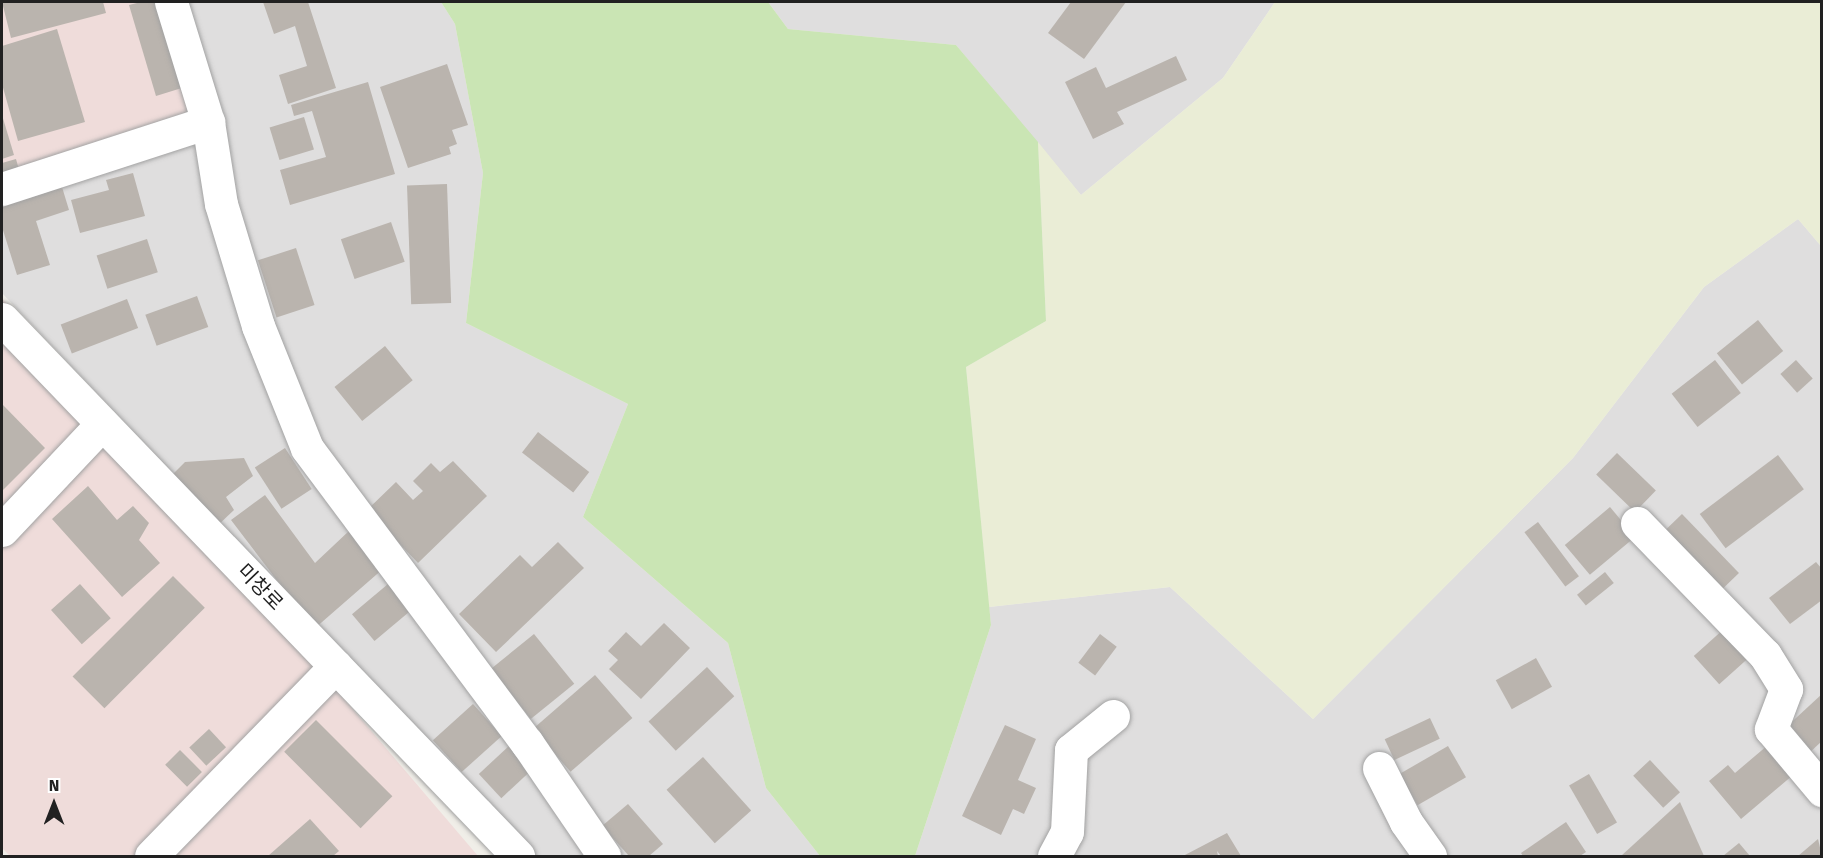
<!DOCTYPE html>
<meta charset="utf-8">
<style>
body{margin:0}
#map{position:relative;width:1823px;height:858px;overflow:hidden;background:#f0eee8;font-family:"Fira Sans","Noto Sans KR",sans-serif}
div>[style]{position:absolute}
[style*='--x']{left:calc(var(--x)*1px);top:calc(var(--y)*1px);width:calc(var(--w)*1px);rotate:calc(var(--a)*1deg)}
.residential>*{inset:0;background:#dfdede}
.commercial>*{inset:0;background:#efdcda}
.farmland>*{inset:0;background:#eaedd6}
.grass>*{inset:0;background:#cae5b4}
.building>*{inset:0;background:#bab4ae;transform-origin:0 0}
.roads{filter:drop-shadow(0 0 2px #a2a2a2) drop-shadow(0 0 2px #a2a2a2)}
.minor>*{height:33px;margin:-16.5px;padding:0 16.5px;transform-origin:16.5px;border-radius:16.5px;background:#fff}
span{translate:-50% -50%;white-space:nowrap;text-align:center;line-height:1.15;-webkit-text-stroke:4.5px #fff;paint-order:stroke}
.street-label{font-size:20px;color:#212121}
.frame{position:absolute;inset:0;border:3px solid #212121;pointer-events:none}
.north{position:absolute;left:24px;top:774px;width:60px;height:60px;-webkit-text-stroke:4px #fff;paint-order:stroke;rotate:0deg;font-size:16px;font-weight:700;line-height:24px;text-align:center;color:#212121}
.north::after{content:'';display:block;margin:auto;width:21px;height:27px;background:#212121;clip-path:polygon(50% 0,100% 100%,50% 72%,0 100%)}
</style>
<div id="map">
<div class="residential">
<i style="clip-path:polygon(160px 2px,441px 2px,455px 24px,483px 173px,466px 323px,628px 404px,583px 517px,728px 643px,766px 788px,820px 856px,535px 856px,2px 293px,2px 207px,197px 143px)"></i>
<i style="clip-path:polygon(768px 2px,1275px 2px,1223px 78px,1081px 195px,956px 45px,788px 29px)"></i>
<i style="clip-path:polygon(1798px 219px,1821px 246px,1821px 856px,915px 856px,991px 625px,989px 607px,1170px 587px,1313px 719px,1573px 458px,1704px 287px)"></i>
</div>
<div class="commercial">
<i style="clip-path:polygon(2px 2px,157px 2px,198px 143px,2px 207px)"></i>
<i style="clip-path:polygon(2px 298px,478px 856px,10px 856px,2px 848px)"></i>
</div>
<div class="farmland">
<i style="clip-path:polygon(1275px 2px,1821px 2px,1821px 246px,1798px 219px,1704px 287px,1573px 458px,1313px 719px,1170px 587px,989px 607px,966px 367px,1046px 321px,1038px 142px,1081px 195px,1223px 78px)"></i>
</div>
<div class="grass">
<i style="clip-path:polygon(441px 2px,768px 2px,788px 29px,956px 45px,1038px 142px,1046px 321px,966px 367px,991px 625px,915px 856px,820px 856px,766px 788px,728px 643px,583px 517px,628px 404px,466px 323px,483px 173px,455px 24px)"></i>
</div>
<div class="building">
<i style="clip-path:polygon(2px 2px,103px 2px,106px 13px,11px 38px)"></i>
<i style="clip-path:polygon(141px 2px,160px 2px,185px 87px,156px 96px,129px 5px)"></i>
<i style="clip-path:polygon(263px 2px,308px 2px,336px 88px,288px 104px,279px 75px,307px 66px,295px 26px,274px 34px)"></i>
<i style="clip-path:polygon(1071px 2px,1126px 2px,1084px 59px,1048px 33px)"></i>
<i style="clip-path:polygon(57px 29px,85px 122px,18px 141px,2px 84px,2px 46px)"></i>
<i style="clip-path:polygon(1176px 56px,1187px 80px,1117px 112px,1124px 124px,1093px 139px,1065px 82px,1096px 67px,1106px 88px)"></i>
<i style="clip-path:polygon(447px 64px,468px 125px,452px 130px,457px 144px,449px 147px,451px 154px,408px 168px,380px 87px)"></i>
<i style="clip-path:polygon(368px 82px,395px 174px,290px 205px,280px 170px,326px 157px,312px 111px,294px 116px,291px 105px)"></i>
<i style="clip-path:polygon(2px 115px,14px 155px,2px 159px)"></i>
<i style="left:304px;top:117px;width:34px;height:36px;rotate:73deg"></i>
<i style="clip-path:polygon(16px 159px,21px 177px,2px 183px,2px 163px)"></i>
<i style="clip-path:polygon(133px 173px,145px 216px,80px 233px,71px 200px,109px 190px,106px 180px)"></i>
<i style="left:447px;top:184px;width:119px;height:40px;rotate:88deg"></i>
<i style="clip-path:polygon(62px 187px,69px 210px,36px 221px,50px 265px,17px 275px,2px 227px,2px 207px)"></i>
<i style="left:391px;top:222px;width:42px;height:53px;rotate:71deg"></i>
<i style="left:147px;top:239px;width:35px;height:53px;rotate:72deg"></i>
<i style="left:296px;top:248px;width:60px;height:40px;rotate:72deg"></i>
<i style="left:197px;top:296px;width:33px;height:55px;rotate:70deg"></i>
<i style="left:127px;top:299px;width:31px;height:71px;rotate:69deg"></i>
<i style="left:1758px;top:320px;width:40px;height:53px;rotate:51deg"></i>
<i style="left:385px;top:346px;width:44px;height:65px;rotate:51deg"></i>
<i style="left:1715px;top:360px;width:42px;height:55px;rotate:52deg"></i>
<i style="left:1796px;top:360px;width:25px;height:21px;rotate:48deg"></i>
<i style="clip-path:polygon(2px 404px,45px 448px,2px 491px)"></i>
<i style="left:538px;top:432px;width:65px;height:26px;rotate:38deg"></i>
<i style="left:285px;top:448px;width:49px;height:36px;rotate:57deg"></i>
<i style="left:1617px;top:453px;width:54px;height:30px;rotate:44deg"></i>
<i style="left:1778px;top:455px;width:43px;height:98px;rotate:53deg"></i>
<i style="clip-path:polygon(244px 458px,253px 476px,226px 497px,234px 510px,216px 527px,170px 477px,185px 462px)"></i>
<i style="clip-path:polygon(453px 461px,487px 496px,418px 563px,367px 510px,396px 482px,413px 500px,423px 491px,413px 481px,431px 463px,440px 472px)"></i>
<i style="clip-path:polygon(88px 486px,117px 520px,133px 506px,149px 523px,139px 540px,160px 563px,122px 597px,52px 519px)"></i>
<i style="clip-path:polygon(265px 495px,315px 563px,350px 530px,384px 568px,314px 629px,231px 520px)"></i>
<i style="left:1610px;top:507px;width:39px;height:59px;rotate:50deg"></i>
<i style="left:1682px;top:514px;width:82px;height:32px;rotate:46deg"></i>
<i style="left:1538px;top:522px;width:68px;height:17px;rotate:53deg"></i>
<i style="clip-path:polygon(558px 542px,584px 568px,496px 652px,459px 614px,520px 555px,532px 567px)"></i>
<i style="clip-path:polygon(1816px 562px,1822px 569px,1822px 600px,1790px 624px,1769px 598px)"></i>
<i style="left:1605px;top:572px;width:14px;height:36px;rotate:51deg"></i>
<i style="left:173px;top:576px;width:45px;height:142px;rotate:45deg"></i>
<i style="left:80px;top:584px;width:46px;height:39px;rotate:48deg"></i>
<i style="left:388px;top:584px;width:35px;height:47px;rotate:50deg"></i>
<i style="clip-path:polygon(664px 623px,690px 648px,641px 699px,609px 669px,618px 660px,608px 651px,626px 632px,641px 646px)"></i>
<i style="left:1725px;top:628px;width:38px;height:42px;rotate:48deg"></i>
<i style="left:534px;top:634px;width:64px;height:56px;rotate:51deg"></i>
<i style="left:1100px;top:634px;width:21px;height:36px;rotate:37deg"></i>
<i style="left:1536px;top:658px;width:33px;height:46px;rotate:61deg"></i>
<i style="left:707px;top:667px;width:40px;height:80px;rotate:47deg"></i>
<i style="left:595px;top:675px;width:57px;height:82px;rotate:49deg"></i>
<i style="clip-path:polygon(1822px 694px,1822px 741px,1807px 755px,1783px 730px)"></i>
<i style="left:473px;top:704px;width:43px;height:54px;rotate:48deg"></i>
<i style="left:1430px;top:718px;width:23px;height:50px;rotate:65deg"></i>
<i style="left:316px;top:720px;width:108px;height:45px;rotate:45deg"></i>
<i style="clip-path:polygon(1005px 725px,1036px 739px,1018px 780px,1036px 788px,1024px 814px,1013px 809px,1001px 835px,962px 816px)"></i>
<i style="left:209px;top:729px;width:25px;height:27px;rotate:47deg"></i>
<i style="left:511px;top:744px;width:33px;height:44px;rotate:47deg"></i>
<i style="clip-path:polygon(1768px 745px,1793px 775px,1741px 819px,1709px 781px,1728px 765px,1735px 773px)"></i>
<i style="left:1448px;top:746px;width:36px;height:56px;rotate:60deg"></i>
<i style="left:180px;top:750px;width:31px;height:21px;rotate:45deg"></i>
<i style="left:703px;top:757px;width:72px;height:49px;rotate:48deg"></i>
<i style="left:1650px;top:760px;width:44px;height:23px;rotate:47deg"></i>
<i style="left:1589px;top:774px;width:56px;height:23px;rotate:60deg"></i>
<i style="clip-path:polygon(1680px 802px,1704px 856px,1621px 856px)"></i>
<i style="clip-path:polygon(628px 804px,663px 844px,649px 856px,629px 856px,602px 826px)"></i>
<i style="clip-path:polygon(310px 819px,339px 851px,333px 856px,268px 856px)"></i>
<i style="clip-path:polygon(1566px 822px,1586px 852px,1580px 856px,1523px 856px,1521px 853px)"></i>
<i style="clip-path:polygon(1227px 833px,1241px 856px,1221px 856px,1217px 851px,1218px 856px,1183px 856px)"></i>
<i style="clip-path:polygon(1818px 839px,1822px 856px,1798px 856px)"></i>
<i style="clip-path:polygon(1739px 843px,1750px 856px,1723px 856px)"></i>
</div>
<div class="roads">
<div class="minor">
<i style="--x:171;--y:2;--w:126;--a:72.9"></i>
<i style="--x:208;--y:122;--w:83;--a:81"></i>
<i style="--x:221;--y:204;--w:127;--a:73.1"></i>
<i style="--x:258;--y:326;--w:131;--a:68.1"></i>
<i style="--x:307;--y:448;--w:368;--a:53.3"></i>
<i style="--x:527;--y:743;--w:137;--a:55.7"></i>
<i style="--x:2;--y:189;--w:217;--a:-18"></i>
<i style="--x:2;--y:319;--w:745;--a:46.14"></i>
<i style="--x:1637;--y:523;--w:184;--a:45.9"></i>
<i style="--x:1765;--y:655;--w:40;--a:58"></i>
<i style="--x:1786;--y:689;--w:43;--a:110.6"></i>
<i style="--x:1771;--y:729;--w:80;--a:50.1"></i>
<i style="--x:2;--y:530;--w:146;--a:-46.7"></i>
<i style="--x:1379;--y:768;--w:60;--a:63.4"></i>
<i style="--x:1406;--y:822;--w:42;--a:54.8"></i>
<i style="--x:151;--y:856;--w:265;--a:-45.8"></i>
<i style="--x:1054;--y:856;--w:27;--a:-62"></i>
<i style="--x:1067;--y:832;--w:82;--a:-87.2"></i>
<i style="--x:1071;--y:750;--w:54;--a:-39"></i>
</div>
</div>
<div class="street-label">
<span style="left:260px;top:587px;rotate:46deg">미창로</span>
</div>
<div class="frame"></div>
<div class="north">N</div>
</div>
